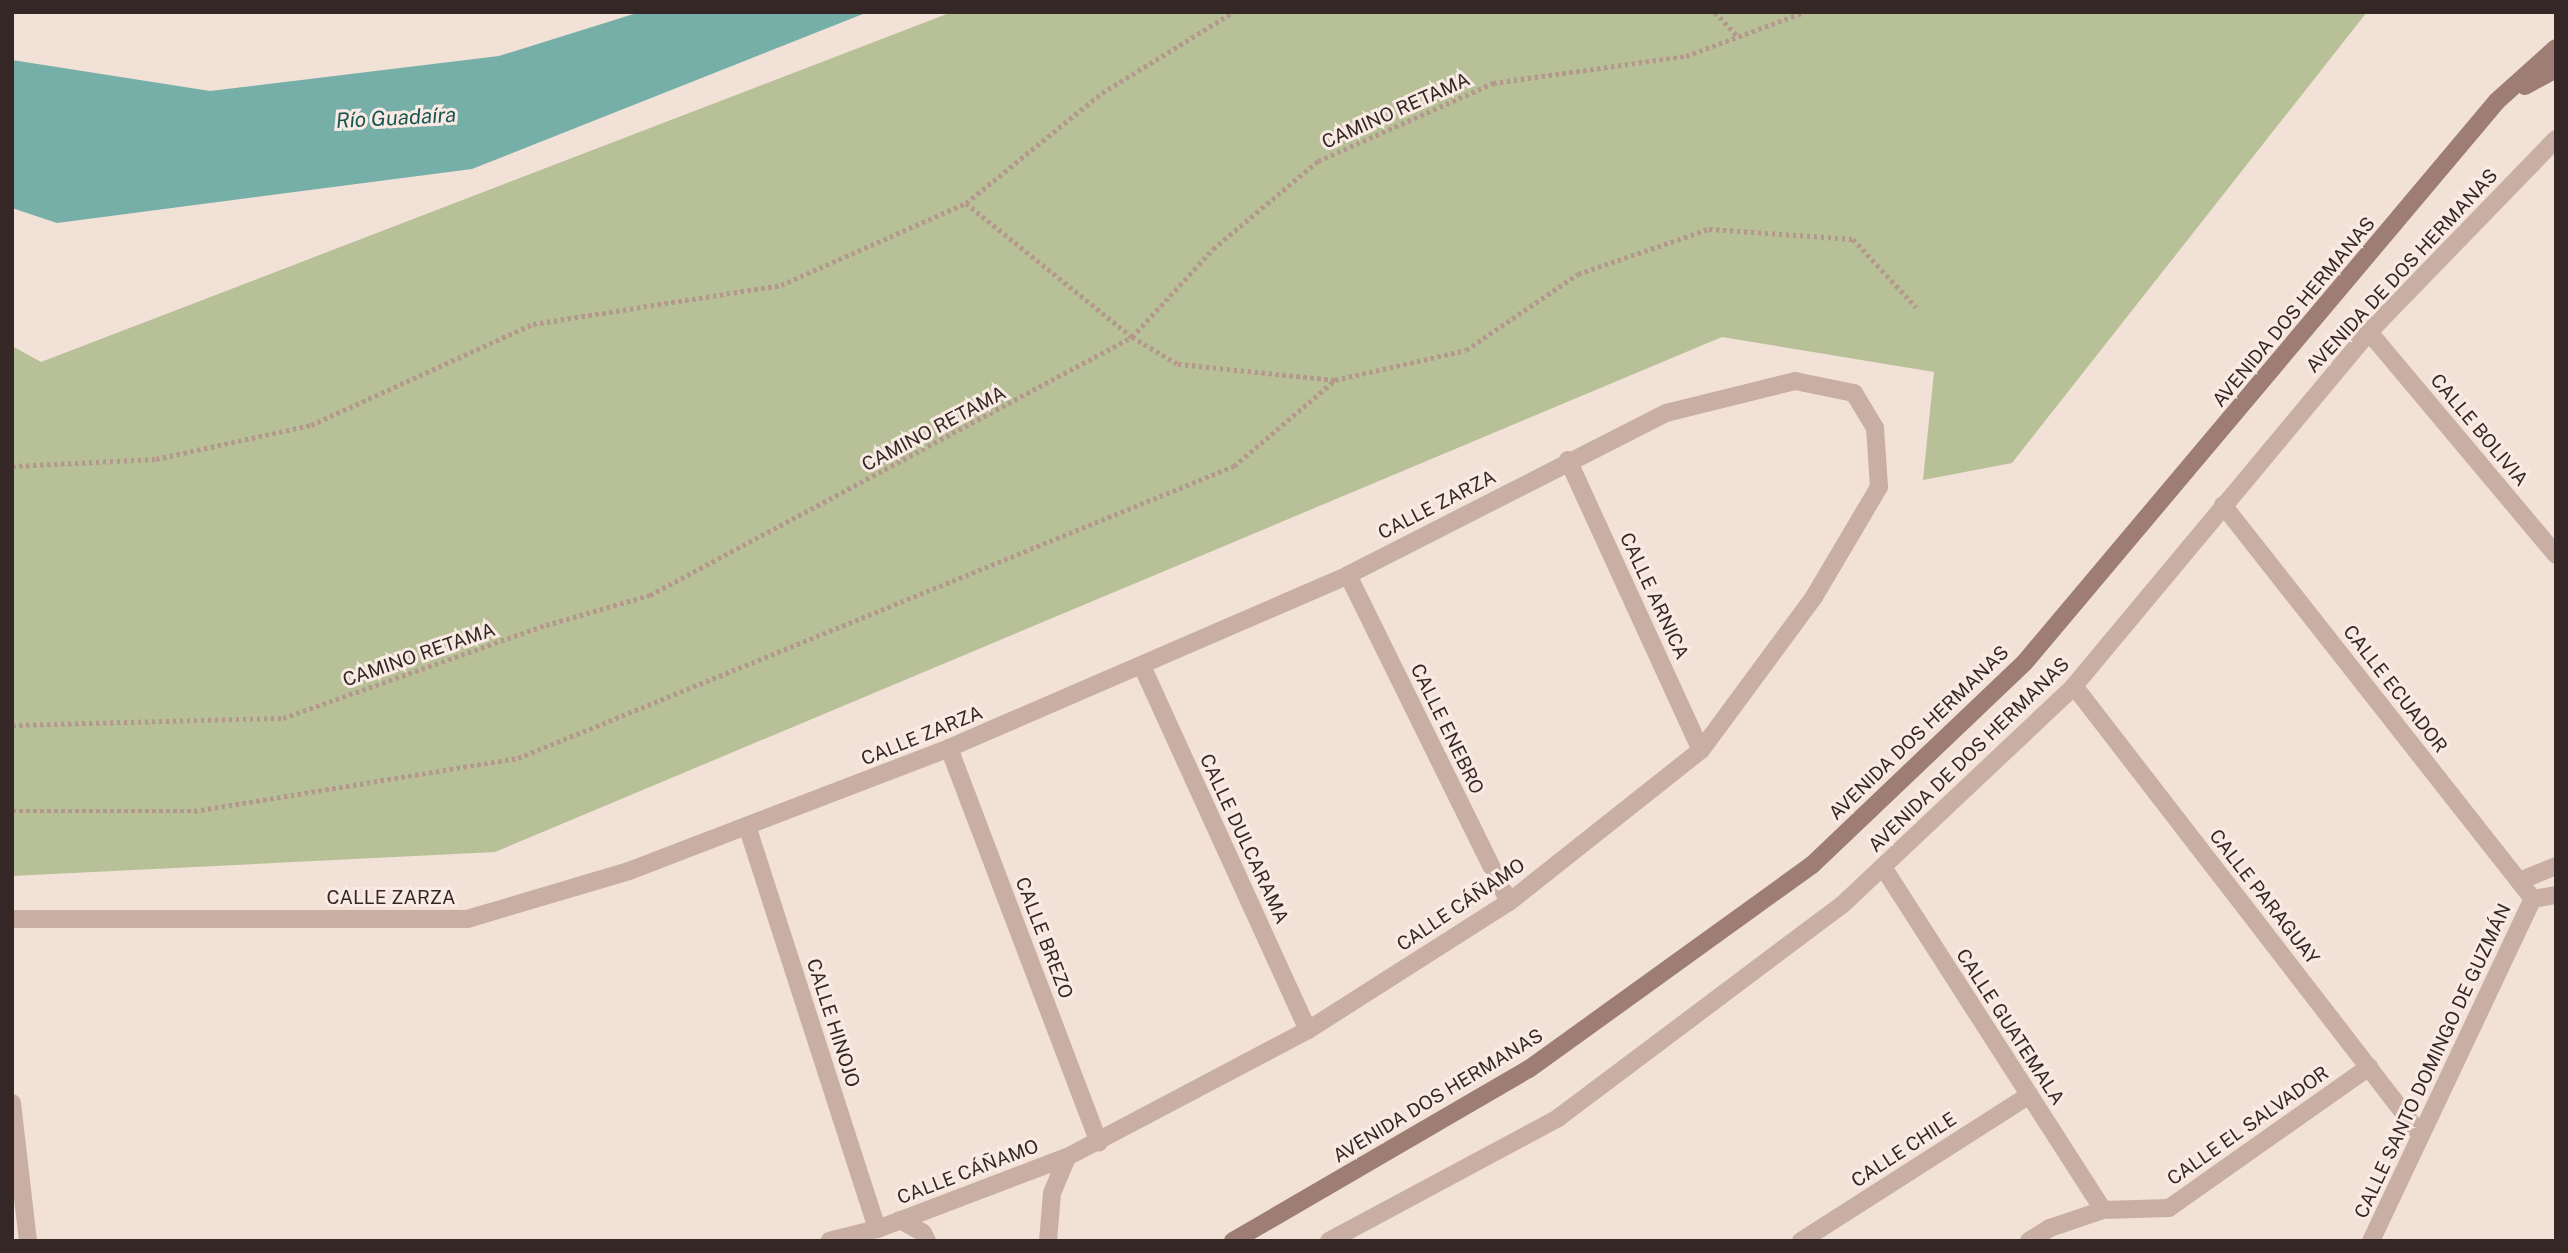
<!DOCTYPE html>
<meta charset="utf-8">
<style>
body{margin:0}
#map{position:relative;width:2568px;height:1253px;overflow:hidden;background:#f1e1d7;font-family:"Public Sans",sans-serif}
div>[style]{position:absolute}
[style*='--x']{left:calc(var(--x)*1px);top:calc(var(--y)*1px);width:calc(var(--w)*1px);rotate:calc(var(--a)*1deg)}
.green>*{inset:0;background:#b8c097}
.water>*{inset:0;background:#75afa8}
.path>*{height:4.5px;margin-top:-2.25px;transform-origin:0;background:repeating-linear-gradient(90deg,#b5988d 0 3.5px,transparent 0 7px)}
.pedestrian>*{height:18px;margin:-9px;padding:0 9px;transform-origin:9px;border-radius:9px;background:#c9afa3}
.minor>*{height:18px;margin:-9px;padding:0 9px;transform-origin:9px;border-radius:9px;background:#c9afa3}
.secondary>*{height:18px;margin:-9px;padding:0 9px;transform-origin:9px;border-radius:9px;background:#9d7d74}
span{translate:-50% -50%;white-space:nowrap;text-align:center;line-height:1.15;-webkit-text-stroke:6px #f9ebe3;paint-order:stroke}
.street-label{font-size:19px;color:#342725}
.water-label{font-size:21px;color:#1a5651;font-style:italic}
.frame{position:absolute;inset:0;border:14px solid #342725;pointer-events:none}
</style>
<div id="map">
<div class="green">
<i style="clip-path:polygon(952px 12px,2367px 12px,2012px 463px,1923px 480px,1934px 372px,1722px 337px,495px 852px,12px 876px,12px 346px,41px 362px)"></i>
</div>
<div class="water">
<i style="clip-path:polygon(640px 12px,868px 12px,472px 169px,57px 223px,12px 208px,12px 60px,210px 91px,499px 56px)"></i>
</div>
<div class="path">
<i style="--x:1715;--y:12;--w:34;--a:47"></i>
<i style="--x:966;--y:203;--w:213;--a:38.9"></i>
<i style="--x:1132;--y:337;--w:53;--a:30.4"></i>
<i style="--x:1178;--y:364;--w:158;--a:5.8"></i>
<i style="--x:1335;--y:380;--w:134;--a:-12.9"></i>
<i style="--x:1466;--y:350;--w:135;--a:-34.2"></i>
<i style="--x:1578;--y:274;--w:139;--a:-19"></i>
<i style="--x:1709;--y:229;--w:144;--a:4"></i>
<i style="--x:1853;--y:239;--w:93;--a:47.2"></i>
<i style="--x:12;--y:466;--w:144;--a:-2.8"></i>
<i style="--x:156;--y:459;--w:159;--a:-12.4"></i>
<i style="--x:311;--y:425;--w:244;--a:-24.5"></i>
<i style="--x:533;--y:324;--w:251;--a:-8.9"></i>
<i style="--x:781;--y:285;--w:202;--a:-23.9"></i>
<i style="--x:966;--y:203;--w:175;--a:-39"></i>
<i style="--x:1102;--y:93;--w:154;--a:-31.7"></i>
<i style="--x:12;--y:725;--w:271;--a:-1.5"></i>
<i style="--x:283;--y:718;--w:279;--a:-19.5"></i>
<i style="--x:546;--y:625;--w:108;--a:-16.1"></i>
<i style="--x:650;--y:595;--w:547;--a:-28.16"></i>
<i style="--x:1132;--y:337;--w:120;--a:-47.4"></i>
<i style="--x:1213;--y:249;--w:137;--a:-40"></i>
<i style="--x:1318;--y:161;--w:192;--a:-24"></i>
<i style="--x:1493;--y:83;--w:195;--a:-8"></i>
<i style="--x:1686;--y:56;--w:126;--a:-20.4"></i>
<i style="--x:12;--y:811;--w:182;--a:0"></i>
<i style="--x:194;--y:811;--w:328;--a:-9.3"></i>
<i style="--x:518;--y:758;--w:773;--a:-22.19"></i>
<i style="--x:1234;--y:466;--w:133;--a:-40.4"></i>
</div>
<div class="pedestrian">
<i style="--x:1801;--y:1241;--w:271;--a:-32.6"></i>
<i style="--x:2029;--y:1241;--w:25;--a:-32"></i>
<i style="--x:2050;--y:1228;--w:56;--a:-18.8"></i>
<i style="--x:2103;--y:1210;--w:66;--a:-1.7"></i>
<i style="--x:2169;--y:1208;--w:245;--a:-35.2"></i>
</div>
<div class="minor">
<i style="--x:2369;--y:332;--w:291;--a:50"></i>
<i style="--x:1568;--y:460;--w:319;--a:65.4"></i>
<i style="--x:2223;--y:505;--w:501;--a:51.8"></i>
<i style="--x:1348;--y:575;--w:364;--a:63.8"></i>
<i style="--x:1142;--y:666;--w:400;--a:65.5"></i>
<i style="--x:2074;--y:686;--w:566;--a:52.32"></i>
<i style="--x:949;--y:748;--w:422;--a:69.2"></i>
<i style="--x:748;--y:829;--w:420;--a:72.1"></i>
<i style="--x:1883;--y:867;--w:407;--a:57.3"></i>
<i style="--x:2519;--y:881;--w:40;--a:-22"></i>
<i style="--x:2533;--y:899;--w:23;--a:-10"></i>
<i style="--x:12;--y:919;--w:455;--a:0"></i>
<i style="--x:467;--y:919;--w:169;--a:-16.5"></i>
<i style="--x:629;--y:871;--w:343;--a:-21"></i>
<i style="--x:949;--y:748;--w:435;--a:-23.4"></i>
<i style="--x:1348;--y:575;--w:357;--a:-27"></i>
<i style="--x:1666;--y:413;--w:133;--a:-13.9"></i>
<i style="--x:1795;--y:381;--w:60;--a:11.5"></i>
<i style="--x:1854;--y:393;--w:41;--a:59"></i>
<i style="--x:1875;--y:428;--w:59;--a:86.1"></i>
<i style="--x:1879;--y:487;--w:128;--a:120.6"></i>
<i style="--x:1814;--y:597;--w:190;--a:126.4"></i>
<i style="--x:1701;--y:750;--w:245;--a:141.6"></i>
<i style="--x:1509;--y:902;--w:238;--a:147.5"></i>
<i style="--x:1308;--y:1030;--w:272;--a:152.2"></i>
<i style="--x:1067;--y:1157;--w:203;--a:159.2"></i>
<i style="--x:877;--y:1229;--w:49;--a:166"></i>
<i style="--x:12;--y:1103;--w:139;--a:83.4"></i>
<i style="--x:900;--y:1220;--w:26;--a:29"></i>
<i style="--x:923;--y:1233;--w:9;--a:63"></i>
<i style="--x:1048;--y:1241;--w:48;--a:-85.2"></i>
<i style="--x:1052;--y:1193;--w:39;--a:-67"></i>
<i style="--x:1329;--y:1241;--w:260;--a:-28.2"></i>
<i style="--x:1558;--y:1118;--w:355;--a:-36.9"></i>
<i style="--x:1842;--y:905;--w:319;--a:-43.3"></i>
<i style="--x:2074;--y:686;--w:461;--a:-50.2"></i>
<i style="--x:2369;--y:332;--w:269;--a:-45.9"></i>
<i style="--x:2371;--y:1241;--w:378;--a:-64.7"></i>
</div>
<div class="secondary">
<i style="--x:2525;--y:86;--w:35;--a:-29"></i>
<i style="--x:1233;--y:1241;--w:342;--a:-30.2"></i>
<i style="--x:1529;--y:1069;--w:349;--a:-35.8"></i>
<i style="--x:1812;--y:865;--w:294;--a:-43.6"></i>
<i style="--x:2025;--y:662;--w:733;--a:-49.92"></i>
<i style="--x:2497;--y:101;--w:79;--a:-41.9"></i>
</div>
<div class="street-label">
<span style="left:1396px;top:111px;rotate:-24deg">CAMINO RETAMA</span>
<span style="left:2402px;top:271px;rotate:-47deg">AVENIDA DE DOS HERMANAS</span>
<span style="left:2294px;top:312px;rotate:-50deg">AVENIDA DOS HERMANAS</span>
<span style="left:934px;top:429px;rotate:-28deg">CAMINO RETAMA</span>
<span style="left:2479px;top:430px;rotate:50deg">CALLE BOLIVIA</span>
<span style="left:1437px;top:505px;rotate:-27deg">CALLE ZARZA</span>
<span style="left:1654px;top:596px;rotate:65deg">CALLE ARNICA</span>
<span style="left:419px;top:655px;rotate:-19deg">CAMINO RETAMA</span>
<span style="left:2395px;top:689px;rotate:52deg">CALLE ECUADOR</span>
<span style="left:1447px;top:729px;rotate:64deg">CALLE ENEBRO</span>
<span style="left:1919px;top:733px;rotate:-44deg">AVENIDA DOS HERMANAS</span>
<span style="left:922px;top:736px;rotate:-22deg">CALLE ZARZA</span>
<span style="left:1969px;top:755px;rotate:-44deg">AVENIDA DE DOS HERMANAS</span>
<span style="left:1244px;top:839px;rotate:65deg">CALLE DULCARAMA</span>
<span style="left:2264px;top:897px;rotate:52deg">CALLE PARAGUAY</span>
<span style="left:391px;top:898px">CALLE ZARZA</span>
<span style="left:1461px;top:905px;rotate:-34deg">CALLE CÁÑAMO</span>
<span style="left:1044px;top:938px;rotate:69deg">CALLE BREZO</span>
<span style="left:833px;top:1023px;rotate:72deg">CALLE HINOJO</span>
<span style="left:2010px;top:1027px;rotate:57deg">CALLE GUATEMALA</span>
<span style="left:2433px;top:1061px;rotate:-65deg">CALLE SANTO DOMINGO DE GUZMÁN</span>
<span style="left:1438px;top:1096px;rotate:-31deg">AVENIDA DOS HERMANAS</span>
<span style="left:2248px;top:1126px;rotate:-35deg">CALLE EL SALVADOR</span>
<span style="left:1904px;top:1150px;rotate:-33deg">CALLE CHILE</span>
<span style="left:968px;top:1172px;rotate:-21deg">CALLE CÁÑAMO</span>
</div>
<div class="water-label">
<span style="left:396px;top:118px;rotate:-3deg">Río Guadaíra</span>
</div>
<div class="frame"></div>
</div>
